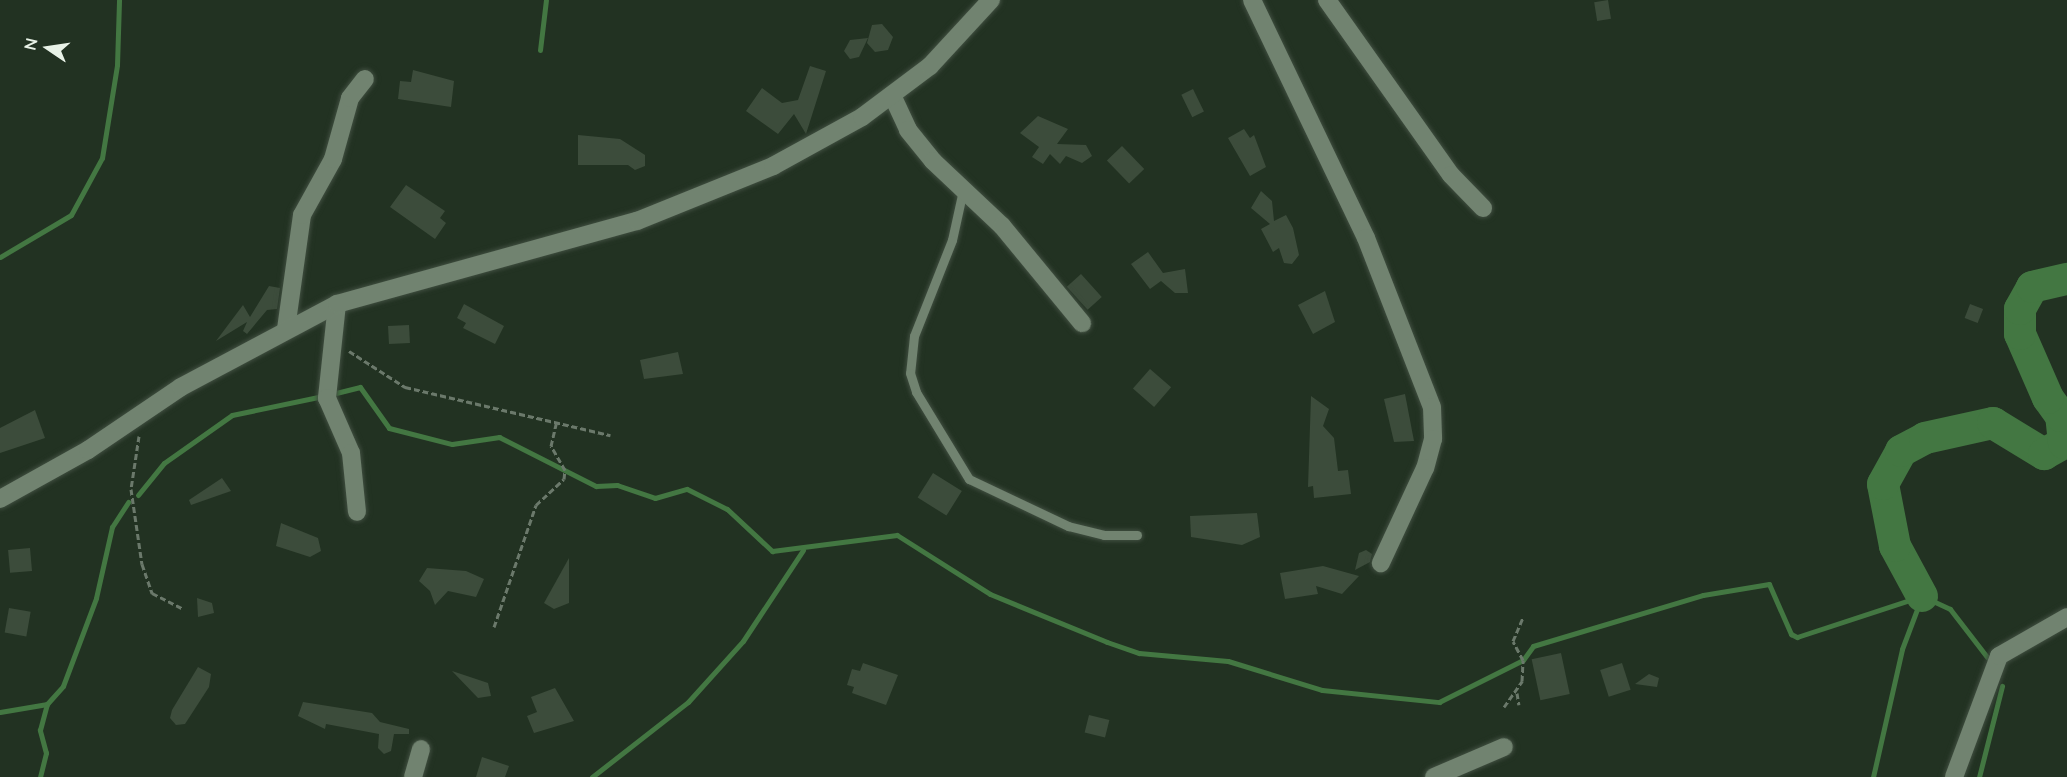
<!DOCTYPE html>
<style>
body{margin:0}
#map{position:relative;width:2067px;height:777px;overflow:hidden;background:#223222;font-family:Mulish,sans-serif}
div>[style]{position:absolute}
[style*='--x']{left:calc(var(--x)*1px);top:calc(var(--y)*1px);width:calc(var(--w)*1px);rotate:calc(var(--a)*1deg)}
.stream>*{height:5px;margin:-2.5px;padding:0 2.5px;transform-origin:2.5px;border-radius:2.5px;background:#437742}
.river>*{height:32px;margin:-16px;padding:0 16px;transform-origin:16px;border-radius:16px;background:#437742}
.building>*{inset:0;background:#3c4c3b;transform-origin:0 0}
.path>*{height:3px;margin-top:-1.5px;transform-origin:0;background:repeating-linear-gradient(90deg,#6b796b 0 6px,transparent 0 9px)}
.roads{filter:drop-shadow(0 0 2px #404e40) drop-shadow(0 0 2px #404e40)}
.lane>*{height:9px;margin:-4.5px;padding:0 4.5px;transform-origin:4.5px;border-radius:4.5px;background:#718370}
.street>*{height:18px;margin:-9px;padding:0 9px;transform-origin:9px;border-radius:9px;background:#718370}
.secondary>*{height:18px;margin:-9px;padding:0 9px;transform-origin:9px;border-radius:9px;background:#718370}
span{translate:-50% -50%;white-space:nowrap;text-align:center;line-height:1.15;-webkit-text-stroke:6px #223222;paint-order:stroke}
.north{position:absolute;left:18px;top:18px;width:60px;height:60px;-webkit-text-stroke:4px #223222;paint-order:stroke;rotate:283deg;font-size:16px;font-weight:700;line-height:24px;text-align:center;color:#e8f2e7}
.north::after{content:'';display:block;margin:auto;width:21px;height:27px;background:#e8f2e7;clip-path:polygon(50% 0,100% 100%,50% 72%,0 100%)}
</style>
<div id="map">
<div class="stream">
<i style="--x:540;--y:50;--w:50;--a:-83.2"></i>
<i style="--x:0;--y:257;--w:82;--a:-30.6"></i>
<i style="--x:71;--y:215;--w:65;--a:-61.5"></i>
<i style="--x:102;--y:158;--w:94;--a:-80.8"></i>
<i style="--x:117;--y:65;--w:65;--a:-88.2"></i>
<i style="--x:332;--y:394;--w:29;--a:-14"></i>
<i style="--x:360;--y:387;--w:50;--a:54.7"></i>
<i style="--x:389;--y:428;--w:65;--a:14.3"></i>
<i style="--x:452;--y:444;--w:48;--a:-8.5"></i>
<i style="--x:499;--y:437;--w:109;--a:26.8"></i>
<i style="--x:596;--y:486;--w:21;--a:-3"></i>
<i style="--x:617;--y:485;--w:40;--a:18.9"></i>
<i style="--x:655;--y:498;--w:33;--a:-16"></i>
<i style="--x:687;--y:489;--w:45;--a:26.6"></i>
<i style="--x:727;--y:509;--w:62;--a:43"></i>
<i style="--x:772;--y:551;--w:126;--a:-7.3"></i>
<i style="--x:897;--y:535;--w:110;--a:32.4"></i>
<i style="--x:990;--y:594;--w:126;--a:22.3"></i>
<i style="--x:1107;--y:642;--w:34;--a:19"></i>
<i style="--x:1139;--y:653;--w:89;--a:5.1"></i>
<i style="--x:1228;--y:661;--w:98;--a:17.1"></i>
<i style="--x:1322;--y:690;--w:118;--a:5.9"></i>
<i style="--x:1439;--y:702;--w:94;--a:-26.6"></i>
<i style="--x:1523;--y:660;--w:17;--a:-54"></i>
<i style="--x:1533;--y:646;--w:177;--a:-16.7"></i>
<i style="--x:1703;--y:595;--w:67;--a:-9.5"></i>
<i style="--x:1769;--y:584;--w:55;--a:66.3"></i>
<i style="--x:1791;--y:634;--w:7;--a:27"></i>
<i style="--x:1797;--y:637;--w:132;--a:-18.2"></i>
<i style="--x:1922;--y:596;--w:31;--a:25"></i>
<i style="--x:1950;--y:609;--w:61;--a:52.4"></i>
<i style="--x:138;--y:495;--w:41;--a:-50.9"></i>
<i style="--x:164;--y:463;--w:83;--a:-35.2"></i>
<i style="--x:232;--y:415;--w:93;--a:-11.8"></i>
<i style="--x:0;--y:712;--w:48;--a:-9.7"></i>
<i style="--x:47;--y:704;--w:24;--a:-48"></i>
<i style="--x:63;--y:686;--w:94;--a:-69.4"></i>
<i style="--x:96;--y:598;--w:73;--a:-77.3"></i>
<i style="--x:112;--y:527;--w:30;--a:-57"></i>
<i style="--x:40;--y:777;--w:25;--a:-76"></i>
<i style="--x:46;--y:753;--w:24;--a:-105"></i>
<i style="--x:40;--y:730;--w:27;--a:-75"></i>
<i style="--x:592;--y:777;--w:122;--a:-38"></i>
<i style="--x:688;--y:702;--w:82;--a:-48"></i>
<i style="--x:743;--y:641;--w:109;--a:-56.6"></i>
<i style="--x:1873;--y:777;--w:131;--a:-77.2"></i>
<i style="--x:1902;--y:649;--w:57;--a:-69.3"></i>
<i style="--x:1979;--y:777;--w:94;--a:-75.8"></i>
</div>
<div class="river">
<i style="--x:1922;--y:596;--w:57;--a:-118.4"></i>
<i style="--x:1895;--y:546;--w:63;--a:-101"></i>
<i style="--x:1883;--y:484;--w:38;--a:-61"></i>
<i style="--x:1901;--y:451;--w:27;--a:-28"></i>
<i style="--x:1925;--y:438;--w:70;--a:-12.4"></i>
<i style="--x:1993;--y:423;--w:60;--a:31.3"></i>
<i style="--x:2044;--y:454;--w:23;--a:-29"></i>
<i style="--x:2064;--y:443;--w:27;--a:-96"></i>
<i style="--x:2061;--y:416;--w:22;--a:-126"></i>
<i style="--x:2048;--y:398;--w:70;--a:-113.6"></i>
<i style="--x:2020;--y:334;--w:25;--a:-90"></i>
<i style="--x:2020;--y:309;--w:25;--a:-61"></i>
<i style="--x:2032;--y:287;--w:36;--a:-13"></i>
</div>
<div class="building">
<i style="left:1608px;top:0;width:19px;height:14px;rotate:81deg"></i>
<i style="clip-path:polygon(882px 24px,893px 37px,888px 50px,875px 52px,867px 43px,872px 25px)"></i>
<i style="clip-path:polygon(868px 38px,859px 57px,850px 59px,844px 51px,850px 40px)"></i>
<i style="clip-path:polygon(810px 66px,826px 71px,806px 134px,794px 114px,778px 134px,746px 111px,762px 88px,782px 103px,798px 100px)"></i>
<i style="clip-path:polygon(413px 70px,454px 81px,451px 107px,398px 99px,400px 81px,411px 82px)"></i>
<i style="left:1193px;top:89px;width:25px;height:13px;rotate:64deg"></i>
<i style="clip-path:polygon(1038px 116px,1068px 129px,1057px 144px,1086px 145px,1092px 156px,1082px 163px,1066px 156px,1060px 164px,1050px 154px,1043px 164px,1032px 157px,1039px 147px,1020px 133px)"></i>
<i style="clip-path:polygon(1244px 129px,1250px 138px,1254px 135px,1266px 167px,1250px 176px,1228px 138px)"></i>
<i style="clip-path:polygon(578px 135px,620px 139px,645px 155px,645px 166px,635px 170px,628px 165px,578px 165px)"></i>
<i style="left:1122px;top:146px;width:32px;height:21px;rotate:46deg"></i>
<i style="clip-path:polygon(406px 185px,445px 211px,440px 218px,446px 223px,435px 239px,390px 207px)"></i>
<i style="clip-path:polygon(1261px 191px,1272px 201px,1274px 221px,1286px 215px,1293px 228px,1299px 255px,1292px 264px,1284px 263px,1279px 248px,1273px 252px,1261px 229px,1270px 224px,1251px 208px)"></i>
<i style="clip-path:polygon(1148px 252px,1163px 273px,1185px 269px,1188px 293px,1175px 293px,1161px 281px,1150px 289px,1131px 264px)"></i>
<i style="left:1081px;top:274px;width:31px;height:19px;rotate:48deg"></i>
<i style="clip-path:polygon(269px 286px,280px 288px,277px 309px,267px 310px,247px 334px,243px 331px,247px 322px,216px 341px,243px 305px,250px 317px)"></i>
<i style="clip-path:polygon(1325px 291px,1335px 322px,1313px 334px,1298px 305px)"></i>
<i style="clip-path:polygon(464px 304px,504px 326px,495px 344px,463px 328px,466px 323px,457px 318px)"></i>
<i style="left:1970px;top:304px;width:14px;height:15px;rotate:21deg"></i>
<i style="left:409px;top:325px;width:18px;height:21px;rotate:87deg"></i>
<i style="clip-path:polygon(678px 352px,683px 374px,644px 379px,640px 360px)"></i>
<i style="left:1150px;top:369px;width:28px;height:26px;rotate:41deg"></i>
<i style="clip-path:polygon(1405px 394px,1414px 441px,1394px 442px,1384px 399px)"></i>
<i style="clip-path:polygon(1311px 396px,1329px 409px,1323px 426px,1334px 438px,1338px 471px,1348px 470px,1351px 494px,1314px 498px,1313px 486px,1308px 487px)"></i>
<i style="clip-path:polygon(35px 410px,45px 438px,0 453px,0 428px)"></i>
<i style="left:933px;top:473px;width:34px;height:29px;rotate:32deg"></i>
<i style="clip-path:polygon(222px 478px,231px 491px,191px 505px,189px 500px)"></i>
<i style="clip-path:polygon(1257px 513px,1260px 537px,1242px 545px,1191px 537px,1190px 516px)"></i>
<i style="clip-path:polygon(281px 523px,318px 538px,321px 551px,310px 557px,276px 546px)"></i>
<i style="left:30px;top:548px;width:23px;height:22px;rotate:85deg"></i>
<i style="clip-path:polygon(1366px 550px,1372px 554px,1370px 562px,1355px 570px,1359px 553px)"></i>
<i style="clip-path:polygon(569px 558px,569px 603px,554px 609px,544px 603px)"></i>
<i style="clip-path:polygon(1323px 566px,1359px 576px,1342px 594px,1316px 586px,1318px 594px,1285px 599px,1280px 573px)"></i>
<i style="clip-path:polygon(427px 568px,466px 571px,484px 579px,476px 597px,448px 591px,435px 605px,430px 591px,419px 581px)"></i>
<i style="clip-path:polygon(197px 598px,212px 603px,214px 613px,198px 617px)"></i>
<i style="left:9px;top:608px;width:22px;height:25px;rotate:10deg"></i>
<i style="left:1561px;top:653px;width:42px;height:30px;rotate:78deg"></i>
<i style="clip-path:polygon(863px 663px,898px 675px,886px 705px,852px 693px,854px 687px,847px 685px,852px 669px,860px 671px)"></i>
<i style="left:1622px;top:663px;width:28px;height:23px;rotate:72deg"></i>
<i style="clip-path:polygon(198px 667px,211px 674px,209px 687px,185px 724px,176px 725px,170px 718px,172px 710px)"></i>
<i style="clip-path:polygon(452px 671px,488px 683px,491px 696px,478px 698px)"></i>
<i style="clip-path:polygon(1649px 674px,1659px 678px,1657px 687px,1635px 684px)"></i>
<i style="clip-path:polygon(555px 688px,574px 721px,534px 733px,527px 716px,537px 712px,531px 697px)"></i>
<i style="clip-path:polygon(303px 702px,372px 713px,380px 722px,409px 729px,409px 734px,394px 734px,391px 751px,384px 754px,378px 748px,379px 734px,326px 724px,325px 729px,298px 716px)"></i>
<i style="left:1089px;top:715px;width:21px;height:18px;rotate:14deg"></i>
<i style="clip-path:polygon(482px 757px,509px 766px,505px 777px,476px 777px)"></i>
</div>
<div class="path">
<i style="--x:349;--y:351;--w:67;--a:32.7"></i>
<i style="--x:405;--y:387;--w:211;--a:13.2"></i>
<i style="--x:139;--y:436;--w:54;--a:98.6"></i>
<i style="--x:131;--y:489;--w:76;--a:81.7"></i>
<i style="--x:142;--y:564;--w:31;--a:71"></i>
<i style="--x:152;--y:593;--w:34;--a:27"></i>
<i style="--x:494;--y:627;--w:129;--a:-71"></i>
<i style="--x:536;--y:505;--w:38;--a:-43"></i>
<i style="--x:564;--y:479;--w:9;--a:-84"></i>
<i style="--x:565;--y:470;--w:28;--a:-120"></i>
<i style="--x:551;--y:446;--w:23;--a:-77"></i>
<i style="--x:1517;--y:693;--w:12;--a:81"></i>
<i style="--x:1504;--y:707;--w:32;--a:-55"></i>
<i style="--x:1522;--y:681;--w:21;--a:-87"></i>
<i style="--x:1523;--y:660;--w:21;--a:-118"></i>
<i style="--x:1513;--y:641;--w:25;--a:-67"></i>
</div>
<div class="roads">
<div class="lane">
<i style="--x:963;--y:190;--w:51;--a:102.4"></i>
<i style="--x:952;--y:240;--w:103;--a:111.6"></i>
<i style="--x:914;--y:336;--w:37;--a:96"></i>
<i style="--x:910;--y:373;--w:20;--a:72"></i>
<i style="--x:916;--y:392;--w:102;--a:58.7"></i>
<i style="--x:969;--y:479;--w:110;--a:25.4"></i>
<i style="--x:1068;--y:526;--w:37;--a:14"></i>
<i style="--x:1104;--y:535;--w:33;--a:0"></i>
</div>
<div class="street">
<i style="--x:1252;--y:0;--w:264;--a:64.4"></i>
<i style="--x:1366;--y:238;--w:181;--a:68.7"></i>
<i style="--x:1432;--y:407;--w:32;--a:88"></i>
<i style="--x:1433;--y:439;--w:30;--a:105"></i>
<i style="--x:1425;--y:468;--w:105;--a:114.9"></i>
<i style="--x:1327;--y:0;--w:214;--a:54.7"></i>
<i style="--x:1451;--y:175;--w:46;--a:45.9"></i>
<i style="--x:892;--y:95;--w:38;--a:65"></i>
<i style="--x:908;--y:130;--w:40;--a:51"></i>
<i style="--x:933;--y:161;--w:95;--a:43.3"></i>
<i style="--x:1002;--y:226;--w:126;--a:50.5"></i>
<i style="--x:337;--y:304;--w:95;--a:96.1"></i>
<i style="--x:327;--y:398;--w:60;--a:66.4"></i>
<i style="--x:351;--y:453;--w:59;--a:84.2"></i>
<i style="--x:286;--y:329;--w:115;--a:-82"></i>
<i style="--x:302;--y:215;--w:64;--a:-61"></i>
<i style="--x:333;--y:159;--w:63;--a:-74.4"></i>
<i style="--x:350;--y:98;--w:24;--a:-52"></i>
<i style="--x:413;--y:777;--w:29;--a:-74"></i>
<i style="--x:1434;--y:777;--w:76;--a:-23.2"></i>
<i style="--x:1954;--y:777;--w:129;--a:-69.6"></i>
<i style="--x:1999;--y:656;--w:78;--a:-29.8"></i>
</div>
<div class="secondary">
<i style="--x:0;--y:499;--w:101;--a:-29.1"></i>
<i style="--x:88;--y:450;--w:112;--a:-34.1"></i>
<i style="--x:181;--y:387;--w:177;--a:-28"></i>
<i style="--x:337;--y:304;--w:311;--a:-15.5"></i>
<i style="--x:637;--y:221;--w:147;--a:-22"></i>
<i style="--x:773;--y:166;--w:102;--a:-28.8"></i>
<i style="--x:862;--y:117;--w:85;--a:-36.9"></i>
<i style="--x:930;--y:66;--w:90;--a:-47.3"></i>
</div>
</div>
<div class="north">N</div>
</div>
